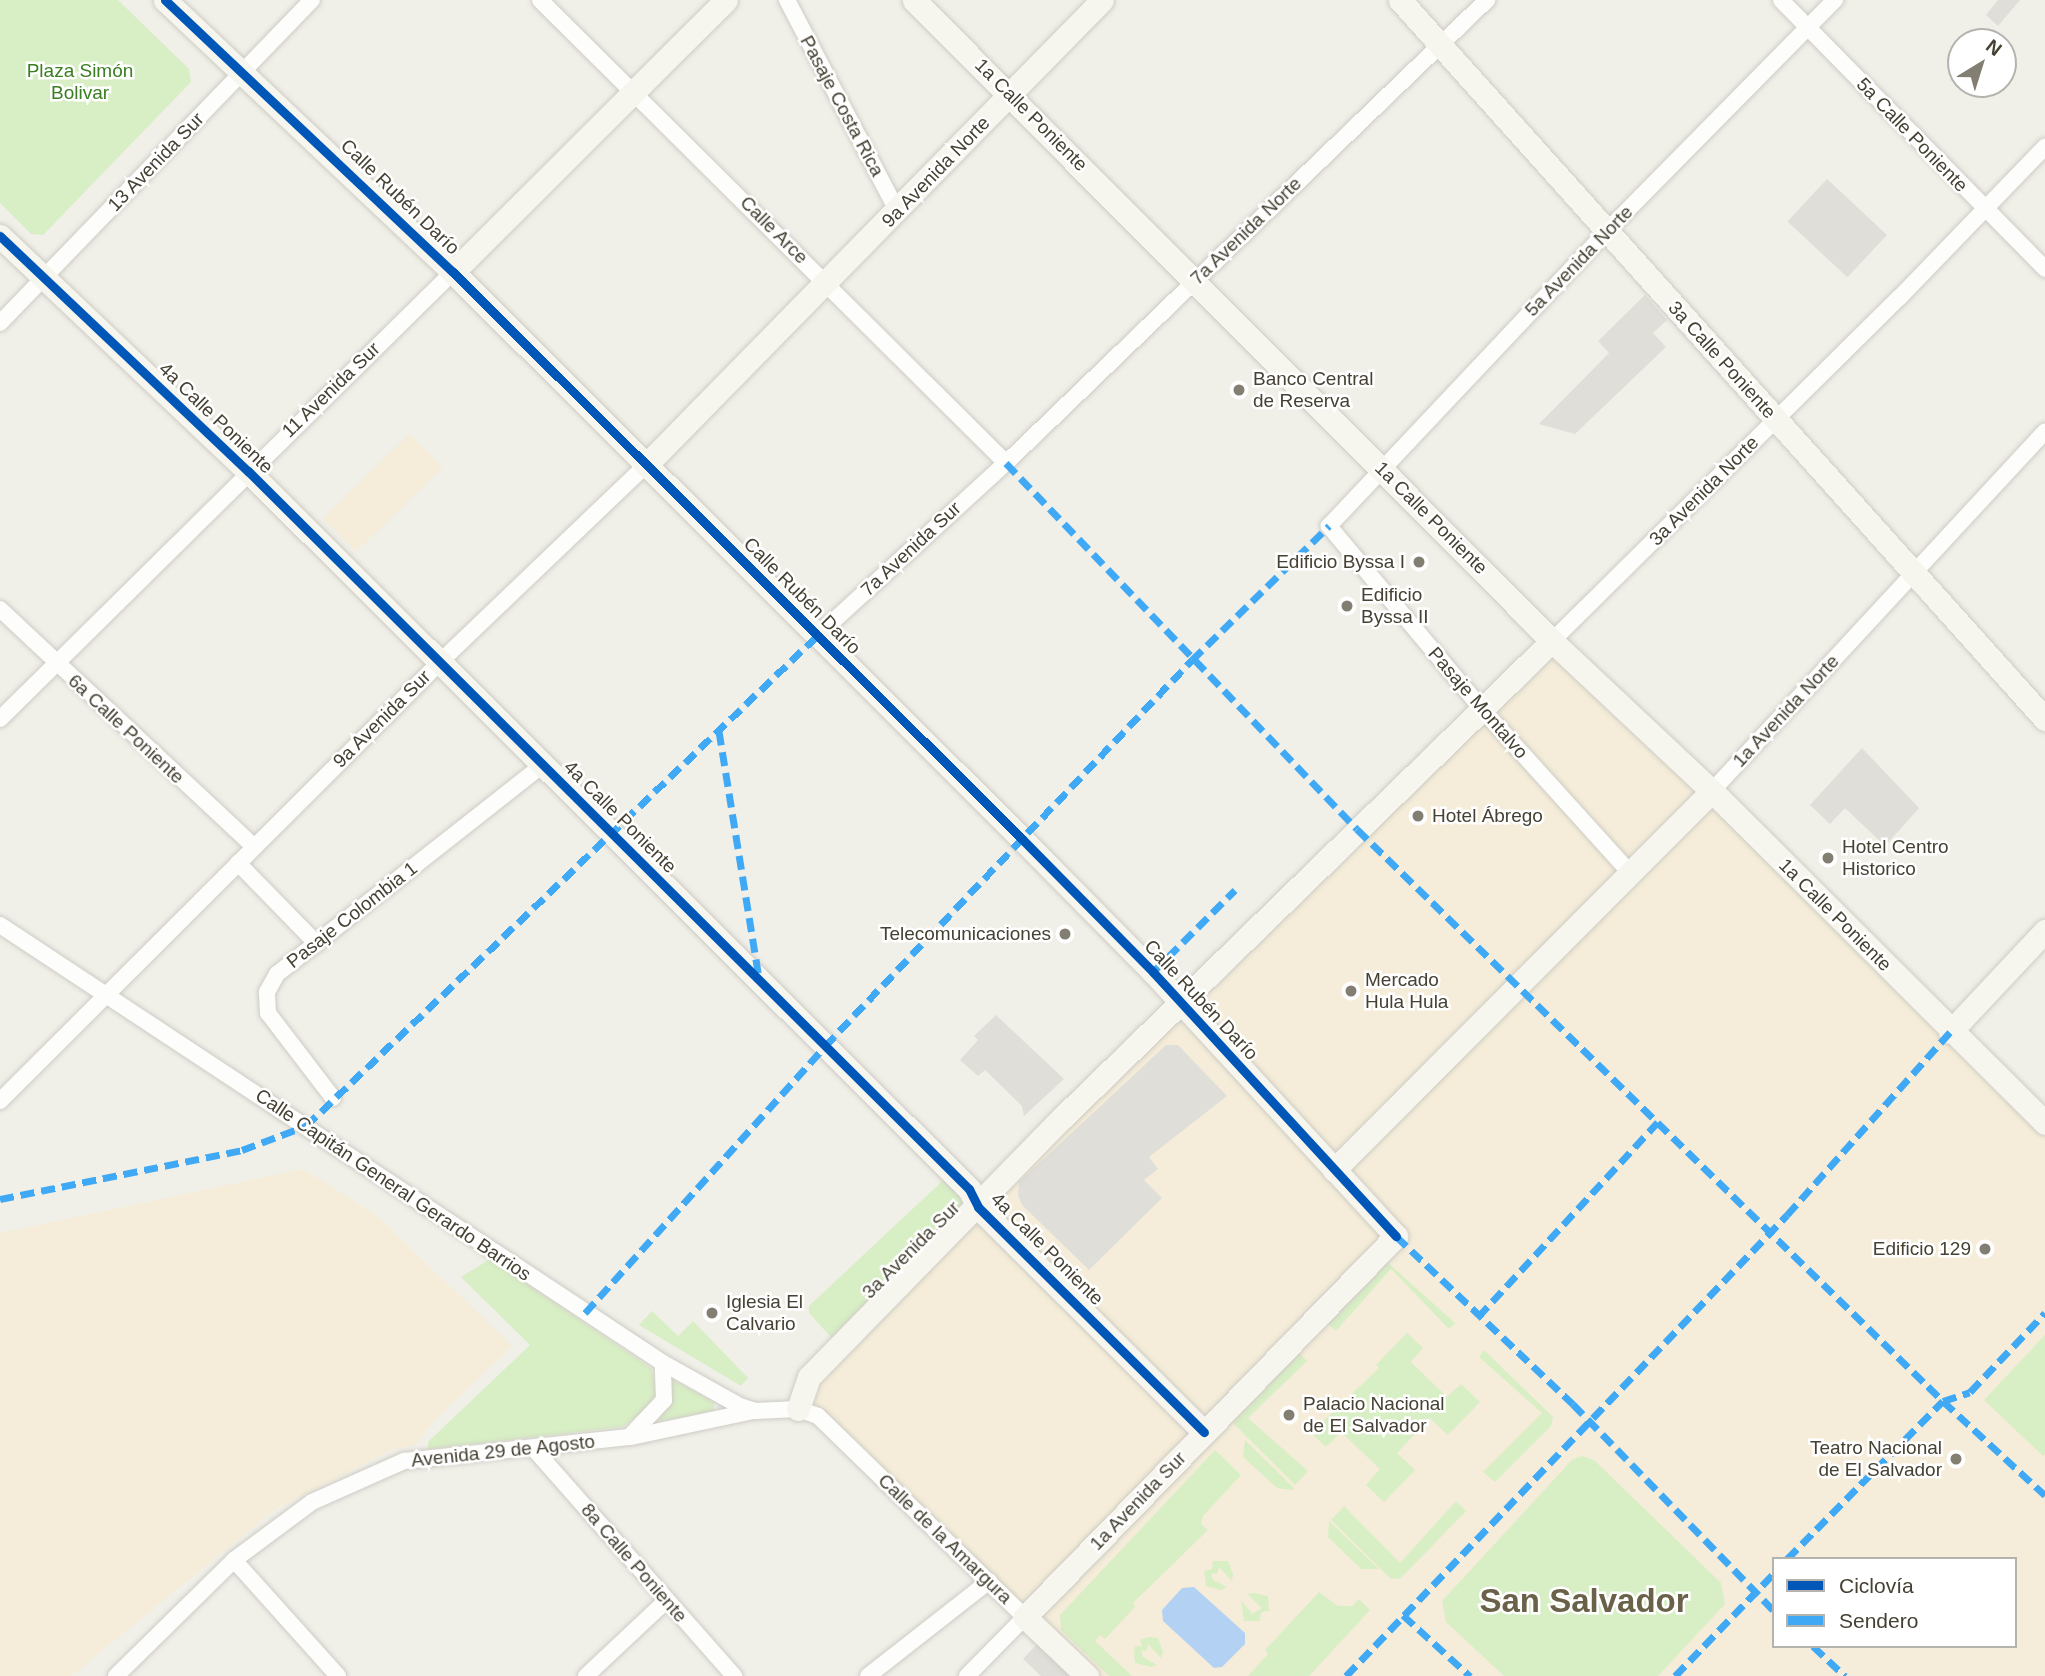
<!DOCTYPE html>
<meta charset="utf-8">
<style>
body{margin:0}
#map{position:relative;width:2045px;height:1676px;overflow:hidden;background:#f0efe8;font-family:Helvetica,sans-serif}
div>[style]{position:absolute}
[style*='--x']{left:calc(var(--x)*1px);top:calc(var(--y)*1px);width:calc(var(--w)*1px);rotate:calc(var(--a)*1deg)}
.commercial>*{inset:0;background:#f5edd9;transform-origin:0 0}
.green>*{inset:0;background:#d8eec5}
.parking>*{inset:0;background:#dfded8;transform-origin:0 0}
.water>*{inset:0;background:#b3d2f3}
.roads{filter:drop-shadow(0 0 2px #ceccc5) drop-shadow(0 0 2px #ceccc5)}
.street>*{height:16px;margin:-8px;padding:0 8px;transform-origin:8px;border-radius:8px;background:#fdfdfc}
.secondary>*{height:23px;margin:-11.5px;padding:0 11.5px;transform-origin:11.5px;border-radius:11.5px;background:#f6f5ee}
.quiet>*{height:7px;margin-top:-3.5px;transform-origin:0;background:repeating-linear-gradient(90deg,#3fa9f5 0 14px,transparent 0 21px)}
.cycleway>*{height:9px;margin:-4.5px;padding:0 4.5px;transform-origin:4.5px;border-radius:4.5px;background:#0057b8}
.dots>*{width:19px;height:19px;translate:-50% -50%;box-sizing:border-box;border:4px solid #fff;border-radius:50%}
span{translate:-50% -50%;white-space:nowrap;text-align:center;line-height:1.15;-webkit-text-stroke:5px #fff;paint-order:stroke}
.park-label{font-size:19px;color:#397e20}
.street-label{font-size:19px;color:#464133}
.poi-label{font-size:19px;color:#464133}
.left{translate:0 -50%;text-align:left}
.right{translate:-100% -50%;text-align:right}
.town-label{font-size:33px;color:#6a6149;font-weight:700}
.legend{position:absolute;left:1772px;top:1557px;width:245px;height:91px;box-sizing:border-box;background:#fff;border:2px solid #b5b3ad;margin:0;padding:9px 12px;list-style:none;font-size:21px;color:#464133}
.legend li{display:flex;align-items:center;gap:14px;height:35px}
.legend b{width:35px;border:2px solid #b5b3ad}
.north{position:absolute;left:1947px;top:28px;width:70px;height:70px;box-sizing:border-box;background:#fff;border:2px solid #b5b3ad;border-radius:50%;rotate:38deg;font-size:19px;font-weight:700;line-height:28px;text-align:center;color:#464133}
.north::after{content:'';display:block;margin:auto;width:24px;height:32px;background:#827e72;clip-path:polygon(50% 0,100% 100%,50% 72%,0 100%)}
</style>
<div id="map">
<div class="commercial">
<i style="left:410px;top:434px;width:47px;height:121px;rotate:46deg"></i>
<i style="clip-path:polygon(evenodd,1552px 641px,2045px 1119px,2045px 1676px,1099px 1676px,801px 1392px,1552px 641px,1774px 1559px,2015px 1559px,2015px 1646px,1774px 1646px,1774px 1559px)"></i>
<i style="clip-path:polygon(303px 1169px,376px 1215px,512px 1346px,433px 1422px,416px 1445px,391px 1450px,274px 1510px,71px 1676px,0 1676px,0 1233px)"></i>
</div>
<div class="green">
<i style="clip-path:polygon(0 0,118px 0,189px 69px,191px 82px,43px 235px,31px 234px,0 203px)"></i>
<i style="clip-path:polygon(952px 1172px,978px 1207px,840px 1347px,809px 1313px,809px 1306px)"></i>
<i style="clip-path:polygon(490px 1259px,651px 1368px,657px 1392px,647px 1409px,622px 1427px,428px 1449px,428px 1442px,530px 1345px,461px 1277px)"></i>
<i style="clip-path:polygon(1388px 1263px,1455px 1323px,1449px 1329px,1391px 1269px,1336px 1331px,1328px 1324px)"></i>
<i style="clip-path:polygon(652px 1311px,678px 1336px,693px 1321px,748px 1378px,741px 1386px,639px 1325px)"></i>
<i style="clip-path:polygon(1407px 1333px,1423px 1348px,1411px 1362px,1447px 1397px,1461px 1384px,1480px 1402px,1448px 1435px,1430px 1418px,1397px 1453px,1415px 1470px,1384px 1502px,1366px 1485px,1380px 1469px,1341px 1432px,1326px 1447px,1311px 1433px,1379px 1368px,1376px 1365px)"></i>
<i style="clip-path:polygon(2045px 1335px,2045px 1454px,2043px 1456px,1984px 1400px)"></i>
<i style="clip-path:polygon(1484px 1350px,1553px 1417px,1551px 1426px,1495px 1482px,1483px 1472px,1542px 1413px,1479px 1357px)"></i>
<i style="clip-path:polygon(1299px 1353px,1307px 1361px,1248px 1418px,1308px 1471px,1295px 1485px,1233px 1423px)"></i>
<i style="clip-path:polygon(673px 1380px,714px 1402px,714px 1411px,659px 1421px)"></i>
<i style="clip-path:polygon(1245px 1440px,1294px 1488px,1292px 1490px,1277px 1488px,1243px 1457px)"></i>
<i style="clip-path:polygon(1215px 1450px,1241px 1475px,1203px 1516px,1201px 1524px,1208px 1530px,1133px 1603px,1135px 1607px,1105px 1639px,1100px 1635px,1095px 1641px,1132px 1676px,1109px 1676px,1061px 1630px,1060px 1615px)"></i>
<i style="clip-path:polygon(1582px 1456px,1594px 1460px,1721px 1583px,1725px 1604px,1658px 1676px,1504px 1676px,1446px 1622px,1442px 1601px,1572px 1460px)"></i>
<i style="clip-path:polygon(1456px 1501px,1466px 1511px,1400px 1579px,1390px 1578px,1331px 1520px,1344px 1506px,1400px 1563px)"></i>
<i style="clip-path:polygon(1329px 1521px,1379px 1569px,1361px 1569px,1328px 1537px)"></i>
<i style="clip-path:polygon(1213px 1561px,1228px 1561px,1233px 1574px,1232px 1581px,1219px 1567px,1217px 1574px,1211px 1573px,1213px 1580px,1227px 1587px,1221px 1590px,1206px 1586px,1204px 1571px,1212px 1569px)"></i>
<i style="clip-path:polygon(1319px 1592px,1338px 1606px,1352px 1606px,1359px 1599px,1370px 1610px,1309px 1676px,1248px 1676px,1268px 1654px,1265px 1650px)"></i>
<i style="clip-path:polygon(1253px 1593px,1268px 1596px,1269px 1611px,1261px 1612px,1260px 1621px,1244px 1621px,1241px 1600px,1252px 1614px,1262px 1608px,1247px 1594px)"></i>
<i style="clip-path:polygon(1149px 1637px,1158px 1638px,1163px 1652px,1161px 1658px,1148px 1644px,1147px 1651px,1141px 1650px,1143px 1657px,1157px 1665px,1151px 1667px,1135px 1663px,1134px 1654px,1135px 1646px,1142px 1646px,1140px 1640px)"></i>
</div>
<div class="parking">
<i style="clip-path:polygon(1998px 0,2020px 0,1998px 26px,1986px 15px)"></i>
<i style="left:1827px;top:179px;width:82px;height:58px;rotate:43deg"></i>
<i style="clip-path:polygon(1645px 295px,1667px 320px,1653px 333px,1666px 347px,1575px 434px,1539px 424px,1609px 353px,1598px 341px)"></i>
<i style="clip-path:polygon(1862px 748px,1919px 808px,1885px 846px,1845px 808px,1830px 824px,1810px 805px)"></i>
<i style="clip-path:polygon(996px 1015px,1064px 1079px,1024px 1116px,1022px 1106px,985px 1070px,978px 1076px,960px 1060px,978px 1040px,974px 1036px)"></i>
<i style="clip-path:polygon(1166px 1045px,1178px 1045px,1227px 1096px,1149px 1157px,1158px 1169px,1144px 1180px,1162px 1198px,1089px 1270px,1023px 1206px,1018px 1196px,1019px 1182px)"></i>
<i style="clip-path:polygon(1037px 1644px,1071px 1676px,1041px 1676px,1023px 1659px)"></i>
</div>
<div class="water">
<i style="clip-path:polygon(1194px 1587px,1245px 1633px,1245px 1644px,1222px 1667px,1214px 1668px,1163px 1621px,1162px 1610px,1182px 1588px)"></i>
</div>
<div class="roads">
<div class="street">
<i style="--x:540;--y:0;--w:657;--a:44.81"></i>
<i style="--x:787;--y:0;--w:239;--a:62.4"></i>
<i style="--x:1781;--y:0;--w:377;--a:45.5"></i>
<i style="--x:0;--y:323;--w:449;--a:-46"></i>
<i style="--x:0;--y:609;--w:348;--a:43.1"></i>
<i style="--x:817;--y:636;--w:256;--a:-42.5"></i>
<i style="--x:1006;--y:463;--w:668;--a:-43.91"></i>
<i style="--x:1552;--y:641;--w:489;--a:-44.7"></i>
<i style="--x:1900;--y:297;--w:209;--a:-46"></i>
<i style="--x:0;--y:719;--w:636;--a:-44.62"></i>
<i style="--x:1712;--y:791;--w:490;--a:-47.2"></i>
<i style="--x:238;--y:863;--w:113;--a:45.7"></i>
<i style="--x:1632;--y:875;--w:224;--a:-132.1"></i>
<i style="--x:1482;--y:709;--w:239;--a:-129.9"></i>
<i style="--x:1329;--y:526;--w:405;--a:-46.7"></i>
<i style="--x:1607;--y:231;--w:325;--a:-45.4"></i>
<i style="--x:0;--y:925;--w:795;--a:33.45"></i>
<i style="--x:663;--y:1363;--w:88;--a:29.2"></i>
<i style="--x:740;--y:1406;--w:16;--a:18"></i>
<i style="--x:755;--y:1411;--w:43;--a:-2.7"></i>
<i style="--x:798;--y:1409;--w:21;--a:19"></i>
<i style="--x:818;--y:1416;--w:289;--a:44.2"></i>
<i style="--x:1025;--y:1617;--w:83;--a:134.5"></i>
<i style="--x:333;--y:1098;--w:107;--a:-127.4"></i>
<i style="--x:268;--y:1013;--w:21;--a:-93"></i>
<i style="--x:267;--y:992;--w:21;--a:-61"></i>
<i style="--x:277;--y:974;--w:338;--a:-38.2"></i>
<i style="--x:0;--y:1101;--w:622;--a:-44.93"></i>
<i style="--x:440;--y:662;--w:285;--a:-43.7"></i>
<i style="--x:631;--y:1437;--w:125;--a:-12"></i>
<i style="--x:534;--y:1449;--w:303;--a:48.6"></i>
<i style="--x:234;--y:1560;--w:156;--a:48.1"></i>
<i style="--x:116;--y:1676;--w:165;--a:-44.5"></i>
<i style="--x:234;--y:1560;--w:97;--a:-36.6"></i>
<i style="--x:312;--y:1502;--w:101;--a:-24"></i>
<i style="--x:404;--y:1461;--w:226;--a:-6.1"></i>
<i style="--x:629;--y:1437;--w:51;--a:-46.6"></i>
<i style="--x:664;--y:1400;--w:37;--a:-92"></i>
<i style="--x:586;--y:1676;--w:111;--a:-43.2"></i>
<i style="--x:868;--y:1676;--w:154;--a:-38.1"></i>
</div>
<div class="secondary">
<i style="--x:165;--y:0;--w:396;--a:43.4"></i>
<i style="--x:453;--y:272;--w:803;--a:44.9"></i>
<i style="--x:1022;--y:839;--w:187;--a:45.4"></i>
<i style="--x:1153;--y:972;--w:359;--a:47.4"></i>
<i style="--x:1396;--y:1236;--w:532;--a:134.24"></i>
<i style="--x:1025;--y:1617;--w:86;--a:43.6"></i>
<i style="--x:914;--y:0;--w:904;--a:45.13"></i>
<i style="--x:1552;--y:641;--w:219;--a:43.2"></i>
<i style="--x:1712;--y:791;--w:470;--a:44.9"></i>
<i style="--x:1400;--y:0;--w:966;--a:48.11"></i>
<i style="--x:0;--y:236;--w:342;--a:43.5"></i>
<i style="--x:248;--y:471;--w:1018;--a:44.88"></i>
<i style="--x:969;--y:1189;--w:20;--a:63"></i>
<i style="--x:978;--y:1207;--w:319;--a:44.9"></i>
<i style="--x:453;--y:272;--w:385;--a:-44.9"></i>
<i style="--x:646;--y:465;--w:651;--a:-45.56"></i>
<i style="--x:1950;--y:1032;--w:139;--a:-46.8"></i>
<i style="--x:1334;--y:1170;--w:535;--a:-45.08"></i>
<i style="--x:798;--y:1409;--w:34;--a:-71"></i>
<i style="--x:809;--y:1377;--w:365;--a:-45.7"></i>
<i style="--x:1064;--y:1116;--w:681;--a:-44.23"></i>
</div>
</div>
<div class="quiet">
<i style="--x:1006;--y:463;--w:507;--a:46.2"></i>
<i style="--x:1357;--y:829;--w:819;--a:44.31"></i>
<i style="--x:1943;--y:1401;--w:139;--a:42.7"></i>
<i style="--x:719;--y:731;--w:249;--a:80.8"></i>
<i style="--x:1153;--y:972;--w:116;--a:-45"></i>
<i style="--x:0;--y:1199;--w:247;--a:-11.4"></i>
<i style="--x:242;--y:1150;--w:68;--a:-20.6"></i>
<i style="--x:306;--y:1126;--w:708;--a:-43.8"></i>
<i style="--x:1396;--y:1236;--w:244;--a:43.5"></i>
<i style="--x:1573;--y:1404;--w:289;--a:45.8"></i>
<i style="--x:585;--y:1313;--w:359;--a:-48"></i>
<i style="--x:825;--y:1046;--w:533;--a:-46.45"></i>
<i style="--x:1192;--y:660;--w:192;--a:-44.4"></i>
<i style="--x:1478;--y:1317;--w:265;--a:-47.3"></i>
<i style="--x:1787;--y:1559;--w:222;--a:-45.4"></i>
<i style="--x:1943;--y:1401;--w:28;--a:-18"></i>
<i style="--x:1970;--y:1392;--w:109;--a:-46.5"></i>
<i style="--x:1403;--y:1615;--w:91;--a:42.3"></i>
<i style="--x:1813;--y:1646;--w:44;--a:43.2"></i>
<i style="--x:1346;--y:1676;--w:638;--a:-46.27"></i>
<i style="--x:1787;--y:1215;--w:245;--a:-48.3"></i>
<i style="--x:1675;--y:1676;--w:143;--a:-46.1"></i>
</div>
<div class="cycleway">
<i style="--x:165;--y:0;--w:396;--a:43.4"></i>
<i style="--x:453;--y:272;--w:803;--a:44.9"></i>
<i style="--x:1022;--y:839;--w:187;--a:45.4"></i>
<i style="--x:1153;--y:972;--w:359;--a:47.4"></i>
<i style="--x:0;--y:236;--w:342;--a:43.5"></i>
<i style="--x:248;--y:471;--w:1018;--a:44.88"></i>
<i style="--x:969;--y:1189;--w:20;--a:63"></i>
<i style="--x:978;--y:1207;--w:319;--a:44.9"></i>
</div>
<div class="dots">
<i style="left:1239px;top:390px;background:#827e72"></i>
<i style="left:1419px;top:562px;background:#827e72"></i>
<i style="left:1347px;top:606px;background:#827e72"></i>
<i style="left:1418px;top:816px;background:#827e72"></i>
<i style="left:1828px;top:858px;background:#827e72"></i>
<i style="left:1065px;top:934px;background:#827e72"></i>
<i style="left:1351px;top:991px;background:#827e72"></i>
<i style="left:1985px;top:1249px;background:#827e72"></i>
<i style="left:712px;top:1313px;background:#827e72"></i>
<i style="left:1289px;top:1415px;background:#827e72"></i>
<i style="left:1956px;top:1459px;background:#827e72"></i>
</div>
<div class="park-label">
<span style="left:80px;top:82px">Plaza Simón<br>Bolivar</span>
</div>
<div class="street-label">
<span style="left:842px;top:106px;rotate:62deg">Pasaje Costa Rica</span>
<span style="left:1031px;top:115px;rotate:45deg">1a Calle Poniente</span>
<span style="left:1912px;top:135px;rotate:46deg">5a Calle Poniente</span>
<span style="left:156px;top:162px;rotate:-46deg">13 Avenida Sur</span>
<span style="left:936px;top:172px;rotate:-46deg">9a Avenida Norte</span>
<span style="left:400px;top:197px;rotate:44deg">Calle Rubén Darío</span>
<span style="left:774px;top:230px;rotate:45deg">Calle Arce</span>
<span style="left:1246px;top:231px;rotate:-44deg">7a Avenida Norte</span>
<span style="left:1579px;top:261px;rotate:-46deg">5a Avenida Norte</span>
<span style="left:1722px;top:360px;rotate:48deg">3a Calle Poniente</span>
<span style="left:331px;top:390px;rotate:-44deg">11 Avenida Sur</span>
<span style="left:216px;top:418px;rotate:44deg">4a Calle Poniente</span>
<span style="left:1704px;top:491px;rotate:-45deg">3a Avenida Norte</span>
<span style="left:1431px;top:518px;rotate:45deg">1a Calle Poniente</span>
<span style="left:911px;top:549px;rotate:-43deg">7a Avenida Sur</span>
<span style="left:802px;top:596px;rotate:45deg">Calle Rubén Darío</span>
<span style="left:1478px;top:703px;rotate:49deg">Pasaje Montalvo</span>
<span style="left:1786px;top:711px;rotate:-47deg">1a Avenida Norte</span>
<span style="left:382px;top:719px;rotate:-45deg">9a Avenida Sur</span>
<span style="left:126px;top:729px;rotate:43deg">6a Calle Poniente</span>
<span style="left:620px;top:817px;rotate:45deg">4a Calle Poniente</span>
<span style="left:352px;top:915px;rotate:-38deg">Pasaje Colombia 1</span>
<span style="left:1835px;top:915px;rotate:45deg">1a Calle Poniente</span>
<span style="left:1201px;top:1000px;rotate:47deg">Calle Rubén Darío</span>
<span style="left:393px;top:1185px;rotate:34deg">Calle Capitán General Gerardo Barrios</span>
<span style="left:1047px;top:1249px;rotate:45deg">4a Calle Poniente</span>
<span style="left:911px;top:1250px;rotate:-45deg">3a Avenida Sur</span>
<span style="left:503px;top:1451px;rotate:-6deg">Avenida 29 de Agosto</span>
<span style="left:1138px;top:1501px;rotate:-46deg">1a Avenida Sur</span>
<span style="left:945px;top:1539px;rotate:44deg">Calle de la Amargura</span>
<span style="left:634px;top:1563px;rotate:49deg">8a Calle Poniente</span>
</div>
<div class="poi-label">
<span class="left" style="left:1253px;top:390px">Banco Central<br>de Reserva</span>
<span class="right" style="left:1405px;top:562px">Edificio Byssa I</span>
<span class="left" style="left:1361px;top:606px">Edificio<br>Byssa II</span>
<span class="left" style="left:1432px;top:816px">Hotel Ábrego</span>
<span class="left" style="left:1842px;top:858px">Hotel Centro<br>Historico</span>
<span class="right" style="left:1051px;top:934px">Telecomunicaciones</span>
<span class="left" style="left:1365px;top:991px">Mercado<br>Hula Hula</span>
<span class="right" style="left:1971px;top:1249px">Edificio 129</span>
<span class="left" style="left:726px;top:1313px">Iglesia El<br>Calvario</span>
<span class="left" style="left:1303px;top:1415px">Palacio Nacional<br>de El Salvador</span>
<span class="right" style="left:1942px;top:1459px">Teatro Nacional<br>de El Salvador</span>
</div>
<div class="town-label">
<span style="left:1584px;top:1601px">San Salvador</span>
</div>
<ul class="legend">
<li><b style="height:9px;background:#0057b8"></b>Ciclovía</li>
<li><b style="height:9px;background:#3fa9f5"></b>Sendero</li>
</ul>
<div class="north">N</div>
</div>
